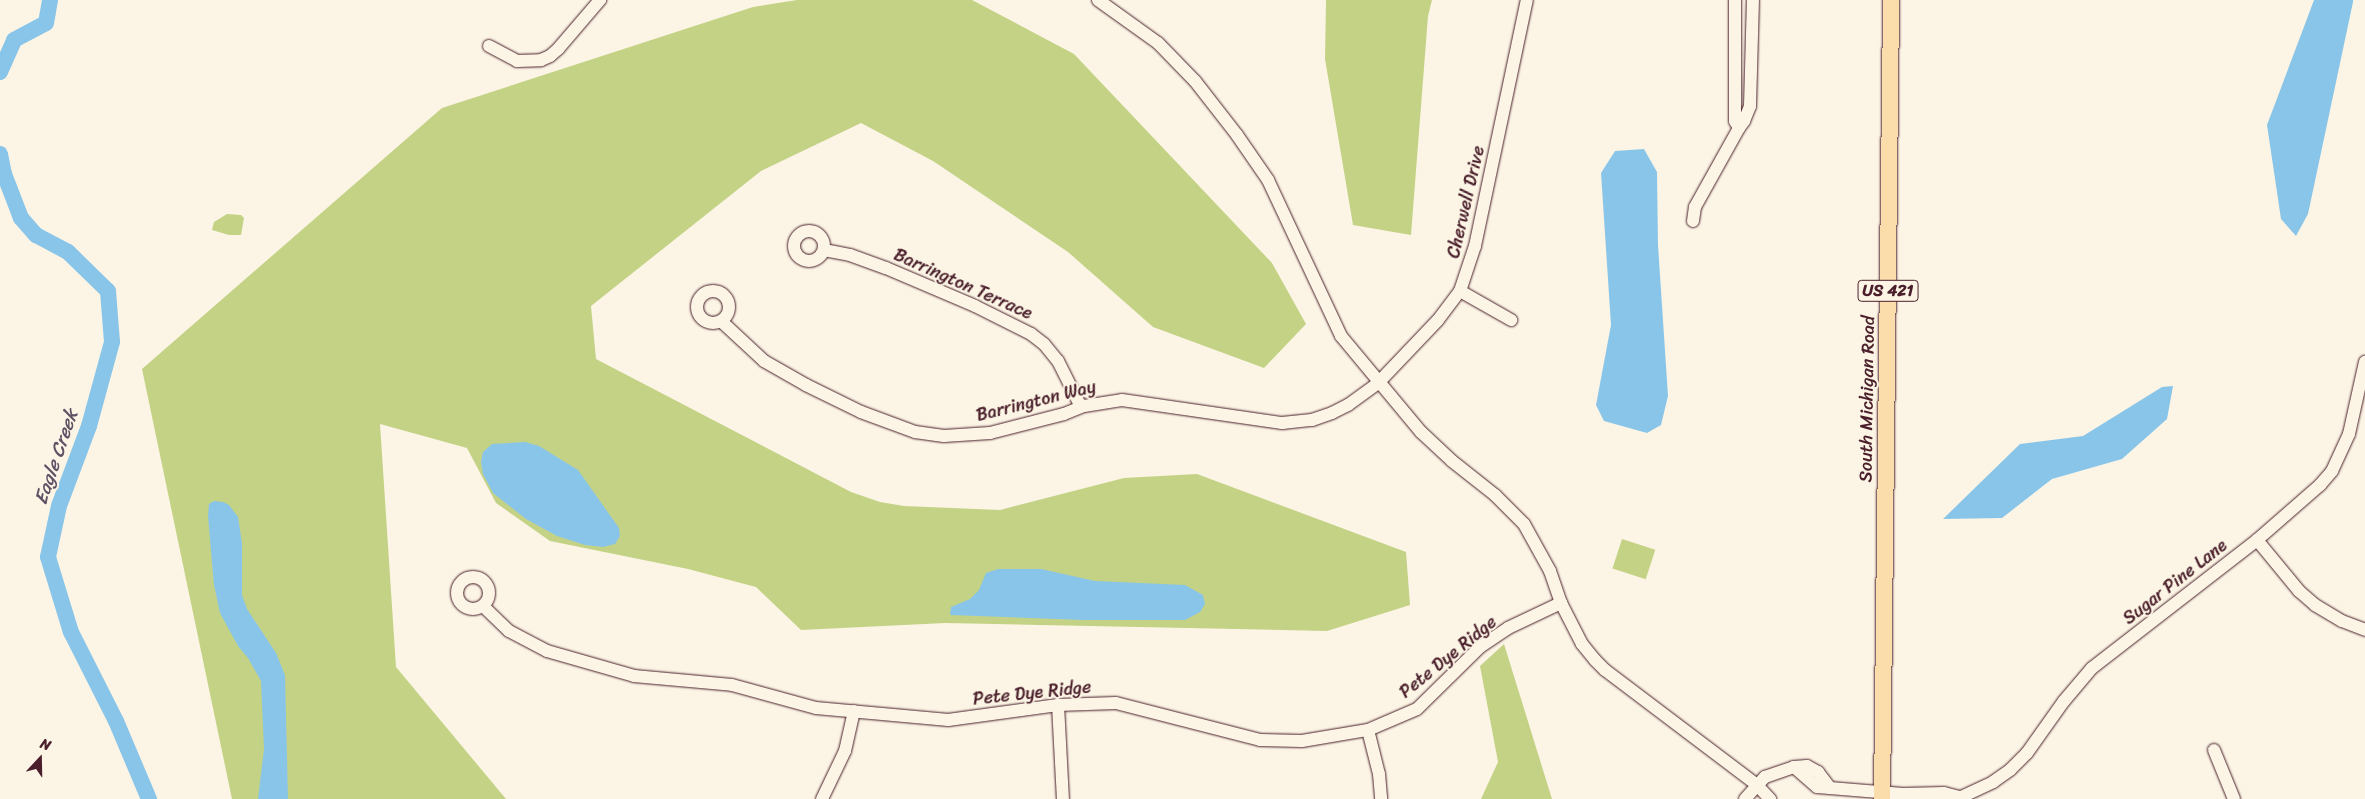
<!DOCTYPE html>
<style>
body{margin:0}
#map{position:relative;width:2365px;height:799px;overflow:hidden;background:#fcf5e5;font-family:Sriracha,sans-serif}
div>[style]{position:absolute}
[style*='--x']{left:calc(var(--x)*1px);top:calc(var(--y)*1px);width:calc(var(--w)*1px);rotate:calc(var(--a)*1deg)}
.green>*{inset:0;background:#c4d286;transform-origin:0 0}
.water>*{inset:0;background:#89c5e9}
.river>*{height:16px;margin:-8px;padding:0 8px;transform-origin:8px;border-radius:8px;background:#89c5e9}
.roads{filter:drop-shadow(0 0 1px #4a1f2b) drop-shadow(0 0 1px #4a1f2b)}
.minor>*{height:12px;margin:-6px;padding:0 6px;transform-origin:6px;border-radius:6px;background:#fcf5e5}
.minor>.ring{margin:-6px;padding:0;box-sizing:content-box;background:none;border:12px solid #fcf5e5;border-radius:50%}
.major>*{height:16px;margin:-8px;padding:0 8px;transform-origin:8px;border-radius:8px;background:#faddab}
span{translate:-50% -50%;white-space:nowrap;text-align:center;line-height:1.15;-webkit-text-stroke:4px #fcf5e5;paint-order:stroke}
.shield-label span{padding:1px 4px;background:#fcf5e5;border:1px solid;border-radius:4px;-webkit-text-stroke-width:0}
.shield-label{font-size:16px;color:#4a1f2b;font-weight:700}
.street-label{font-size:18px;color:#4a1f2b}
.water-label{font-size:19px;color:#5d5164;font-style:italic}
.north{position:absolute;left:15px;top:734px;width:50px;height:50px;-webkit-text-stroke:4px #fcf5e5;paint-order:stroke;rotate:21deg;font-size:14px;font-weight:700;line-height:20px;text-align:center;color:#4a1f2b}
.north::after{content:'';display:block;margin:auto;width:18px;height:22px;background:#4a1f2b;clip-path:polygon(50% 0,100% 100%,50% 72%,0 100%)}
</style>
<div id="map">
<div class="green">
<i style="clip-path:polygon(797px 0,972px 0,1074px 54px,1272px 263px,1306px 324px,1264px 368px,1153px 327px,1068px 252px,933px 161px,861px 123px,761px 171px,591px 306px,596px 359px,851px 492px,880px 502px,904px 506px,1000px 510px,1124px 478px,1197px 474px,1406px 552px,1410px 605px,1327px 631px,945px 623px,801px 630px,756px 587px,688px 569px,550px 541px,496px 503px,467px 448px,380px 424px,396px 667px,506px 799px,232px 799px,142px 369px,442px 108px,753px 7px)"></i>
<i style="clip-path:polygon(1326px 0,1432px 0,1428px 16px,1411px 235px,1353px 225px,1325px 59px)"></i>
<i style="clip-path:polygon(227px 214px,241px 215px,244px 218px,241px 235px,229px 235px,212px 230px,214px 222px)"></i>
<i style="left:1622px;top:539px;width:35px;height:31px;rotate:18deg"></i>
<i style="clip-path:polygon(1504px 644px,1552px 799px,1481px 799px,1498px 762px,1480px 666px)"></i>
</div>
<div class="water">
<i style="clip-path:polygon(2314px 0,2353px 0,2353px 2px,2308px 214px,2296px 236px,2281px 219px,2267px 125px)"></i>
<i style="clip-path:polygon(1644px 149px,1657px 172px,1658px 245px,1668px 396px,1661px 425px,1647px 433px,1604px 421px,1596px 405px,1611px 325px,1601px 173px,1615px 151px)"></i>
<i style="clip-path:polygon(2173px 386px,2167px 419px,2122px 459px,2052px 479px,2002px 518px,1943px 519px,2020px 444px,2083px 436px,2162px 387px)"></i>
<i style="clip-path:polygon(525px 442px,539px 446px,578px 470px,619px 528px,620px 536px,615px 544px,603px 547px,585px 545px,557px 536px,526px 519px,493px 493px,483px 474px,481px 462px,483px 452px,492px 444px)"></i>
<i style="clip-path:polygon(214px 501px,223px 502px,229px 505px,238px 517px,242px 543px,242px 595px,247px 609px,276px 653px,285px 675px,288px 799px,258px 799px,264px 749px,261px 681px,248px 658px,238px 646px,220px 613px,214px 585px,208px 516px,209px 504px)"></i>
<i style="clip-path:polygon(998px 569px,1041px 569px,1095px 581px,1185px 585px,1203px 595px,1205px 604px,1200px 612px,1185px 620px,1084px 620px,950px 615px,951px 607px,970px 599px,979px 590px,986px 573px)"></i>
</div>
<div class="river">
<i style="--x:0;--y:72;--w:35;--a:-66"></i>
<i style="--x:14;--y:40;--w:36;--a:-28"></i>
<i style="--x:46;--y:23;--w:23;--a:-80"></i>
<i style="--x:0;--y:154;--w:20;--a:79"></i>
<i style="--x:4;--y:174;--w:47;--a:68.9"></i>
<i style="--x:21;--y:218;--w:23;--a:49"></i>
<i style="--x:36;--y:235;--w:36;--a:28"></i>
<i style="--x:68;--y:252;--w:56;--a:44.3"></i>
<i style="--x:108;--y:291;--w:51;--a:85.5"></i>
<i style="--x:112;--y:342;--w:87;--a:105.3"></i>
<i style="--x:89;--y:426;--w:85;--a:110.6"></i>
<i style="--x:59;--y:506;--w:52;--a:102.2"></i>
<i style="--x:48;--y:557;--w:78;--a:73"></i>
<i style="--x:71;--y:632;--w:100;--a:63.2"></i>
<i style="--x:116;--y:721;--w:85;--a:67.1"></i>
</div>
<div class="roads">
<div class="minor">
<i style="--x:1098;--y:0;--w:74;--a:35.6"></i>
<i style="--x:1158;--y:43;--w:53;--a:45.8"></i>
<i style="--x:1195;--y:81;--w:68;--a:52.1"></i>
<i style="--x:1237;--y:135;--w:55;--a:55.4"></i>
<i style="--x:1268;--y:180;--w:172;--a:64.9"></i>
<i style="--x:1341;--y:336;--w:125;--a:50.2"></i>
<i style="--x:1421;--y:432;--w:42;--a:43.1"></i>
<i style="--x:1452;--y:461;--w:55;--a:38.3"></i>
<i style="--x:1495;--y:495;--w:41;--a:45"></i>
<i style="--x:1524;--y:524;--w:54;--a:61"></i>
<i style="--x:1550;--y:571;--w:34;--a:71"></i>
<i style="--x:1561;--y:603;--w:46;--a:62.9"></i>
<i style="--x:1582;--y:644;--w:21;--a:51"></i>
<i style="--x:1595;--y:660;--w:14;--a:45"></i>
<i style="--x:1605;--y:670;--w:189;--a:37.1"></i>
<i style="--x:1756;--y:784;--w:21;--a:47"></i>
<i style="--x:1735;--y:0;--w:121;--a:90"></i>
<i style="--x:1735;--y:121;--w:8;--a:60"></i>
<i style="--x:489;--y:46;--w:32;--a:28"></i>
<i style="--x:517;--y:61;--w:24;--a:-2"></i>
<i style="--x:541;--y:60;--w:10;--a:-24"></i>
<i style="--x:550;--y:56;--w:11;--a:-41"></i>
<i style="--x:558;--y:49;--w:65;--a:-49.4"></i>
<i style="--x:1693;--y:221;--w:14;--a:-82"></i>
<i style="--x:1695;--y:207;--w:90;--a:-60.9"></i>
<i style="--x:1739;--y:128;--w:9;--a:-54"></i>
<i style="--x:1744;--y:121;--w:16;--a:-68"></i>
<i style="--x:1750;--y:106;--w:106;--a:-88.4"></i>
<i class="ring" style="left:794px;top:231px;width:18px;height:18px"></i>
<i style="--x:824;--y:250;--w:26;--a:11"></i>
<i style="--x:850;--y:255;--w:38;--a:20"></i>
<i style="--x:886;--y:268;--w:97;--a:23.1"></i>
<i style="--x:975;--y:306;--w:63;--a:26.6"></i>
<i style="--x:1031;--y:334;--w:16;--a:38"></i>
<i style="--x:1044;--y:344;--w:22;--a:51"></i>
<i style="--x:1058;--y:361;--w:51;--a:63.4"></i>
<i style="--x:1460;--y:291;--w:59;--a:29.6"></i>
<i class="ring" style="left:697px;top:291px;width:20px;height:20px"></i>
<i style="--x:721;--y:321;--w:59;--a:42.9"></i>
<i style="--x:764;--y:361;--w:48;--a:29.7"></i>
<i style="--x:806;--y:385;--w:61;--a:26.1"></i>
<i style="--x:861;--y:412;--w:58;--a:20.3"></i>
<i style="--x:915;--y:432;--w:29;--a:8"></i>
<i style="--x:944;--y:436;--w:46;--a:-3.7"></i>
<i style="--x:990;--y:433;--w:76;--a:-14.4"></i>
<i style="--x:1064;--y:414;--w:22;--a:-22"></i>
<i style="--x:1084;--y:406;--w:38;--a:-9"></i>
<i style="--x:1122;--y:400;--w:162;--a:8.2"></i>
<i style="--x:1282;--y:423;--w:30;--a:-6"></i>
<i style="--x:1312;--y:420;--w:21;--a:-19"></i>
<i style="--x:1332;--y:413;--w:18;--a:-27"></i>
<i style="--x:1348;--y:405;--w:37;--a:-36"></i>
<i style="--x:1378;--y:383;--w:87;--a:-46.4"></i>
<i style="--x:1438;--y:320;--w:36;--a:-53"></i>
<i style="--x:1460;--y:291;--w:47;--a:-71.6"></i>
<i style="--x:1475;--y:246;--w:251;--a:-78.1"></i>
<i style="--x:2257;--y:540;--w:66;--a:50.5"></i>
<i style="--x:2299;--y:591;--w:21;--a:41"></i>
<i style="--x:2315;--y:605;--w:31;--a:31"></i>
<i style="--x:2342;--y:621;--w:25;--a:21"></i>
<i class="ring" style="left:457px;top:577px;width:20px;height:20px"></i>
<i style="--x:483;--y:606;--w:36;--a:44"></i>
<i style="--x:509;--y:631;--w:43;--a:27.8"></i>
<i style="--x:547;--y:651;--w:91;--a:16"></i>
<i style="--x:634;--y:676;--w:98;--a:5.2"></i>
<i style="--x:732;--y:685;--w:87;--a:15.3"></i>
<i style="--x:816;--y:708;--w:133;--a:5.2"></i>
<i style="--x:948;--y:720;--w:111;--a:-7.8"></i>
<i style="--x:1058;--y:705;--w:58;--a:-2"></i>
<i style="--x:1116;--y:703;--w:149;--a:14.4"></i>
<i style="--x:1260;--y:740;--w:42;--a:1.4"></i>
<i style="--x:1302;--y:741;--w:67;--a:-9.5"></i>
<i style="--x:1368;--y:730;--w:53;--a:-23.2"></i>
<i style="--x:1417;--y:709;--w:88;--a:-44.5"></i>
<i style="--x:1480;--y:647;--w:34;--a:-34"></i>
<i style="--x:1508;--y:628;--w:59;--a:-25.3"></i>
<i style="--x:1058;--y:705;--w:94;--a:87"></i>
<i style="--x:1368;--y:730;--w:45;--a:76"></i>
<i style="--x:1379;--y:774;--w:25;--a:85"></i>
<i style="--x:2214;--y:750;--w:53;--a:67.8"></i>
<i style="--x:1794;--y:767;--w:30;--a:41"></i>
<i style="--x:1817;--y:787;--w:13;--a:4"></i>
<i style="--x:822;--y:799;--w:53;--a:-64.4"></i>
<i style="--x:845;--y:751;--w:41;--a:-77.3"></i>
<i style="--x:1745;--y:799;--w:30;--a:-48"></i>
<i style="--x:1765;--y:777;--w:31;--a:-19"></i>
<i style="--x:1794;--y:767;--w:13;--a:-4"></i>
<i style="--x:1807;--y:766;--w:13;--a:29"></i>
<i style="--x:1818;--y:772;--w:20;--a:53"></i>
<i style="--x:1830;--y:788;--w:73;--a:4.7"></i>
<i style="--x:1903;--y:794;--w:41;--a:-1.4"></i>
<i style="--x:1944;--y:793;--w:16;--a:15"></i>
<i style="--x:1957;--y:799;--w:40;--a:-25"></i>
<i style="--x:1993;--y:782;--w:21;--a:-35"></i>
<i style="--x:2010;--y:770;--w:24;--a:-45"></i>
<i style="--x:2027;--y:753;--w:64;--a:-54.6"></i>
<i style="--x:2064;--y:701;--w:43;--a:-49.7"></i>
<i style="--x:2092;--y:668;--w:209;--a:-37.8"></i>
<i style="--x:2257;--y:540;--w:84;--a:-41.1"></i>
<i style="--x:2320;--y:485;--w:18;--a:-49"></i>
<i style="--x:2332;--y:471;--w:41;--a:-65.3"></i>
<i style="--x:2349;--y:434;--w:74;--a:-77.5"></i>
</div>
<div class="major">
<i style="--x:1882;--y:799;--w:799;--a:-89.35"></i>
</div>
</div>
<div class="shield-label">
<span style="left:1888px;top:291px">US 421</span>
</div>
<div class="street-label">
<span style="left:1466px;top:202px;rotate:-77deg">Cherwell Drive</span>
<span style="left:963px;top:284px;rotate:24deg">Barrington Terrace</span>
<span style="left:1867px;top:399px;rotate:-89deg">South Michigan Road</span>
<span style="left:1036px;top:401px;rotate:-14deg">Barrington Way</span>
<span style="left:2175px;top:582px;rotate:-38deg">Sugar Pine Lane</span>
<span style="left:1448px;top:657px;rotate:-39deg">Pete Dye Ridge</span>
<span style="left:1032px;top:693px;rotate:-6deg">Pete Dye Ridge</span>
</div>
<div class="water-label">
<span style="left:56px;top:457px;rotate:-71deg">Eagle Creek</span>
</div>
<div class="north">N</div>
</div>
